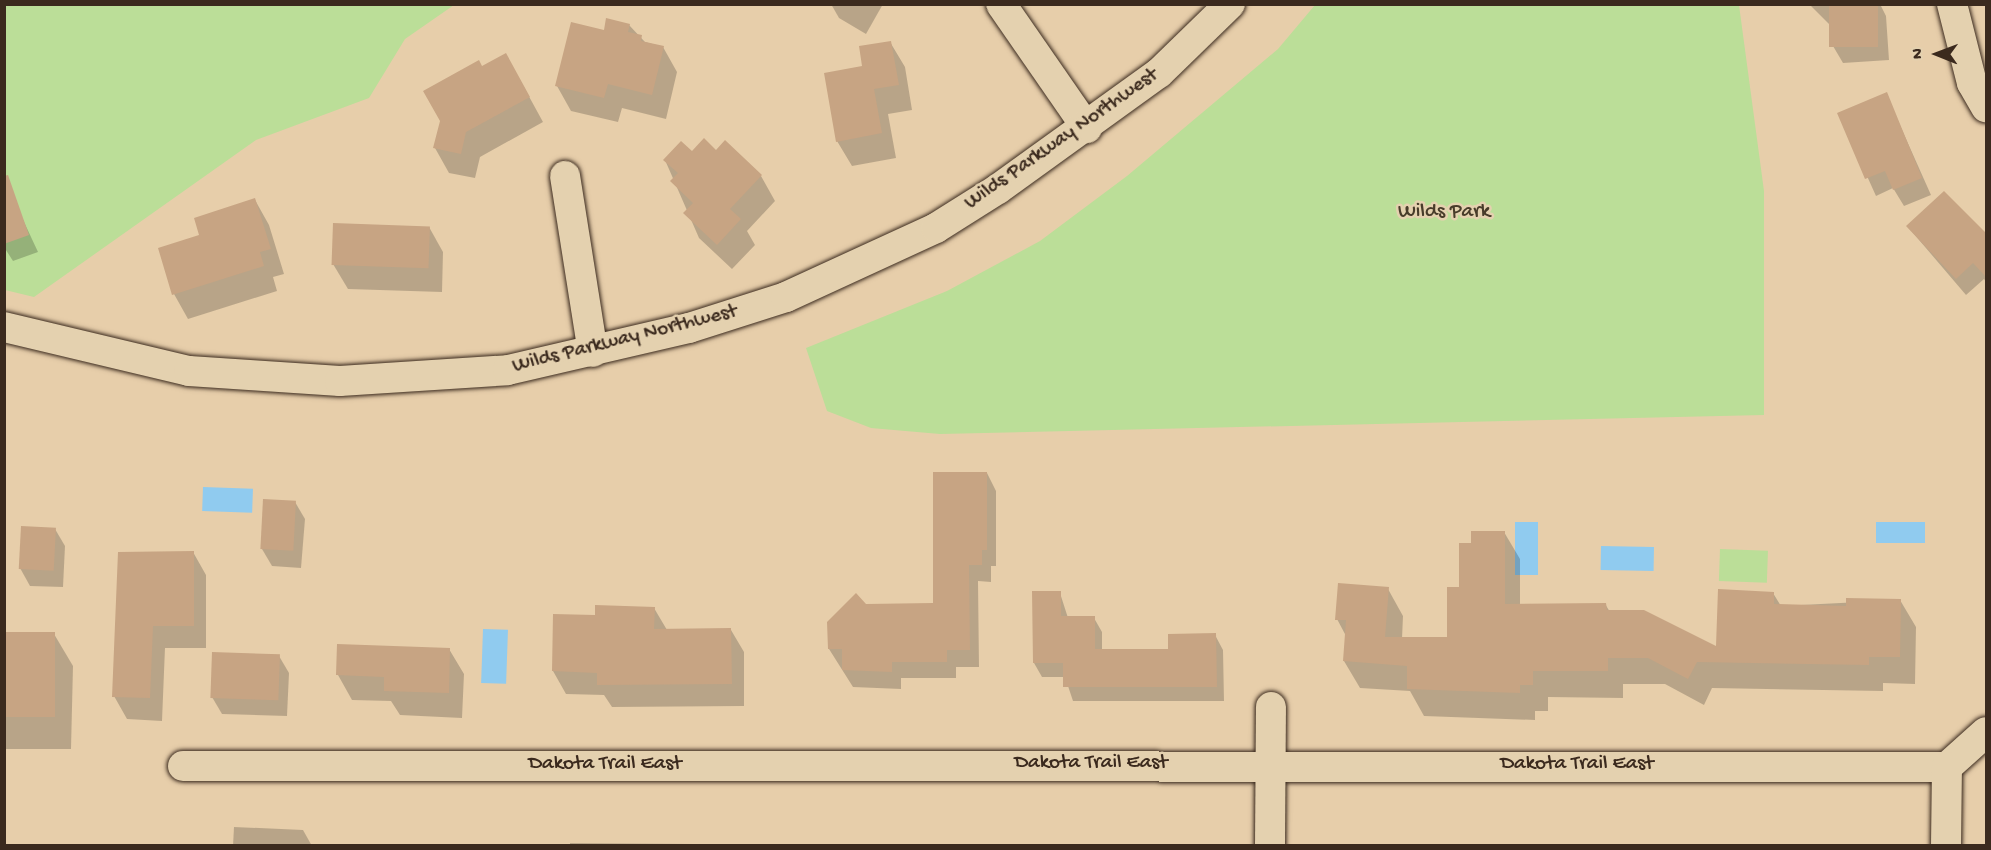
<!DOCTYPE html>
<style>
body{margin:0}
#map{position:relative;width:1991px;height:850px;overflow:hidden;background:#e7ceaa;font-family:"Gochi Hand",sans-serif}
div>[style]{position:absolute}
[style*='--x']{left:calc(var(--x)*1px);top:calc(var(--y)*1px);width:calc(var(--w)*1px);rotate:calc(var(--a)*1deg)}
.green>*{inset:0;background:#bbde98;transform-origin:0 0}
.water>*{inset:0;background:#90cbef;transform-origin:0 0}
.shadow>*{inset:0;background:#0003;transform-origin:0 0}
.building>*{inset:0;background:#c7a483;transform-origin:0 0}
.roads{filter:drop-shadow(0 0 2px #3b2a1e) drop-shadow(0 0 2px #3b2a1e)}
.street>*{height:30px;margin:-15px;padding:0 15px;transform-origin:15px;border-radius:15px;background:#e4d1af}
span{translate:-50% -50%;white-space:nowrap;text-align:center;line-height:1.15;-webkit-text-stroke:5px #e4d1af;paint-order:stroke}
.street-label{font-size:21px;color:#3b2a1e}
.park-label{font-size:21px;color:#483c2a}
.frame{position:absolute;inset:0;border:6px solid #3b2a1e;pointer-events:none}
.north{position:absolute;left:1907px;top:24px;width:60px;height:60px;-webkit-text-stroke:4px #e4d1af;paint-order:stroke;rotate:271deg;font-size:16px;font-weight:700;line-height:24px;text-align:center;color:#3b2a1e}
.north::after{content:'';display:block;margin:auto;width:21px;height:27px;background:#3b2a1e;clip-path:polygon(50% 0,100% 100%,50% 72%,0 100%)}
</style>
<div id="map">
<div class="green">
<i style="clip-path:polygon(5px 5px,454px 5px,405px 39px,369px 98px,256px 140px,34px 297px,5px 290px)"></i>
<i style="clip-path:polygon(1315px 5px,1739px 5px,1764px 191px,1764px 415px,940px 434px,871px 428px,827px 411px,806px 348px,947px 291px,1040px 241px,1127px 176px,1278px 49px)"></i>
<i style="left:1720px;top:549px;width:48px;height:32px;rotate:2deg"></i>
</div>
<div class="water">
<i style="left:203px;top:487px;width:50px;height:24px;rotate:2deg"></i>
<i style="left:1515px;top:522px;width:23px;height:53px"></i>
<i style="left:1876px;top:522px;width:49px;height:21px"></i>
<i style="left:1601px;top:546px;width:53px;height:24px;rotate:1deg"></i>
<i style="left:483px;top:629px;width:25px;height:54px;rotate:2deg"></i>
</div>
<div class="shadow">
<i style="clip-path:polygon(831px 4px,883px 4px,866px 34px,839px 18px)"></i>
<i style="clip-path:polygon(1809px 4px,1880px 4px,1886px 16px,1889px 60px,1843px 63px,1833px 46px,1832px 27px)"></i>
<i style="clip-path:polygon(629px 25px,645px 42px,663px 47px,677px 72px,666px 119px,622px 108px,618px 122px,571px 111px,557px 86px,605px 32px)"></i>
<i style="clip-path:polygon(890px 42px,905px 67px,912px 110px,888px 114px,896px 158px,852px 166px,837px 141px,864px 68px)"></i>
<i style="clip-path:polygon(482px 68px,520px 80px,543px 122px,480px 157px,475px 178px,449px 173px,435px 148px,441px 120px)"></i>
<i style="clip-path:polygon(1886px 94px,1931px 195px,1904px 206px,1893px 188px,1876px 196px,1839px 114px)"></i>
<i style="clip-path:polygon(716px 152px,761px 176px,775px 201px,747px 231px,755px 245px,732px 269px,699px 238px,665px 160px)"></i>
<i style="clip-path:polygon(1944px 193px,1986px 237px,1986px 282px,1984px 279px,1966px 295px,1908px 227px)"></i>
<i style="clip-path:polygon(255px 200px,269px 225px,284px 274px,273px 277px,277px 291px,188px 319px,174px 294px,201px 236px)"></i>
<i style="clip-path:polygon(17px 207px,38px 252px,13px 261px,4px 247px,4px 211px)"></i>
<i style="clip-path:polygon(429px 227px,443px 252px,442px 292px,348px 289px,333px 264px)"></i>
<i style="clip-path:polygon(987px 473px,996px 491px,996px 566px,991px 566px,991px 582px,978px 581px,979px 667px,956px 667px,956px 678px,901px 678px,901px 689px,853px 687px,829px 649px,866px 605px,935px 605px)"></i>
<i style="clip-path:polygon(295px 502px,305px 519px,301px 568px,272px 566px,262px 549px)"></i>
<i style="clip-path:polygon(55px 529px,65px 546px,63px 587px,30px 586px,20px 568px)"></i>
<i style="clip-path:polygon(1504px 532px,1520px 559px,1520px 606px,1605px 604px,1610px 612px,1717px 648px,1773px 593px,1781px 606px,1900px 600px,1916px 627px,1915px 684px,1883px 683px,1883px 691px,1712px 688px,1704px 705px,1665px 684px,1623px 684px,1623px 698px,1548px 697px,1548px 711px,1535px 711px,1535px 720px,1424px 716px,1410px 691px,1360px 688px,1344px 661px,1346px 636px,1337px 619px,1388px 589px,1403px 616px,1402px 639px,1449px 639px,1472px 545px)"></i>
<i style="clip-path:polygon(193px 552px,206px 575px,206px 648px,165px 648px,162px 721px,127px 719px,114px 696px)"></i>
<i style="clip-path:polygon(1060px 593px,1068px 618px,1094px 618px,1102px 632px,1102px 650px,1170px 650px,1215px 635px,1223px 650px,1224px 701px,1073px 701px,1065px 677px,1042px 677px,1034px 663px)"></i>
<i style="clip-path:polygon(654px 608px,667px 630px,731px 630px,744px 652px,744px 706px,612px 707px,604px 695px,566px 694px,553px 671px,596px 617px)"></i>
<i style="clip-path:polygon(4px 633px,54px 634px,73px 666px,71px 749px,4px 749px)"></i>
<i style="clip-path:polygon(449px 649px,464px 674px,462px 718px,400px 715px,391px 701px,352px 700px,338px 675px)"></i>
<i style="clip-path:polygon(279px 656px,289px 673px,287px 716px,222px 714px,212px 697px)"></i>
<i style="clip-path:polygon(234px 827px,303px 830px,312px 846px,233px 846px)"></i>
<i style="clip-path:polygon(570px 843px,694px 844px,695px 846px,570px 846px)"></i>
<i style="left:832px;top:845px;width:52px;height:1px"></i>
</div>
<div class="building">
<i style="left:1829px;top:4px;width:49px;height:43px"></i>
<i style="clip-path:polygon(606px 18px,630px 24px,628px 32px,642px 35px,641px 41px,664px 46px,652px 95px,608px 84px,604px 98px,555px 86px,571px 22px,604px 30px)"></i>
<i style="clip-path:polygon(891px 41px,899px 85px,874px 89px,882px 133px,836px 142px,824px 73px,862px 66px,859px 46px)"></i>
<i style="clip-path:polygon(506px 53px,530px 97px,466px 132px,461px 154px,433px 148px,440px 121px,423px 91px,479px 60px,482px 66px)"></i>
<i style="clip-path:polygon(1887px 92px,1922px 178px,1893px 190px,1885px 171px,1865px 179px,1837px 113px)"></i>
<i style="clip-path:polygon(704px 138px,716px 150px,725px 140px,762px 175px,730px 209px,741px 219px,717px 245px,683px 213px,693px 203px,670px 181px,678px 173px,663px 160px,681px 141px,692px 151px)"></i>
<i style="clip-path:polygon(8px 175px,29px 235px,4px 244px,4px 176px)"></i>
<i style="clip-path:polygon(1944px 191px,1986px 233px,1986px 277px,1973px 263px,1956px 279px,1906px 226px)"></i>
<i style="clip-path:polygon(255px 198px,271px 249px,260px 252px,264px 266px,172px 295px,158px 248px,199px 235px,194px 218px)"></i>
<i style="left:333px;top:223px;width:97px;height:42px;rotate:2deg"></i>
<i style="clip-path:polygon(933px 472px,987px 472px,987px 550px,982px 550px,982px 565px,969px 565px,970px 650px,947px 650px,947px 662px,892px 662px,892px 672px,842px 670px,842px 649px,828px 649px,827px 622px,856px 593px,866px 604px,933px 603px)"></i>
<i style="left:263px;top:499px;width:33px;height:50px;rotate:3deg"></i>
<i style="left:21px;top:526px;width:35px;height:43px;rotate:3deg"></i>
<i style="clip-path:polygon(1471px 531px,1505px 531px,1505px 604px,1606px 603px,1607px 610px,1644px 610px,1716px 646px,1718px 589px,1774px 592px,1774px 604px,1846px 606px,1846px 598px,1901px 599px,1900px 657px,1869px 657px,1869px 665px,1697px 662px,1688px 679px,1648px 658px,1608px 658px,1608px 671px,1533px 671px,1533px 685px,1520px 685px,1520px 693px,1407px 689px,1407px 666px,1343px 661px,1346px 620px,1335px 620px,1338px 583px,1389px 587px,1385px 637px,1447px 637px,1447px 587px,1459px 587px,1459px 543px,1471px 543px)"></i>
<i style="clip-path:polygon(194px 551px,194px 626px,153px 626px,150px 698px,112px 697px,118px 552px)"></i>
<i style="clip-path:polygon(1032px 591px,1061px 591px,1061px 616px,1095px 616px,1095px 649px,1168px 649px,1168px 634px,1216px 633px,1217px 687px,1063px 687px,1063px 663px,1033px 663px)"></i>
<i style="clip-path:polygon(595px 605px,655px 607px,654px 629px,731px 628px,732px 684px,597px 685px,597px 673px,552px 671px,553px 614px,595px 615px)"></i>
<i style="left:4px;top:632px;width:51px;height:85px"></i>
<i style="clip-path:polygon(337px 644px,450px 648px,449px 693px,384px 691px,384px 677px,336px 675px)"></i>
<i style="left:212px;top:652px;width:68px;height:46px;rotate:2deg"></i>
</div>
<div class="roads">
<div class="street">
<i style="--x:1001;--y:4;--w:151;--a:55.3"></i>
<i style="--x:1952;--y:4;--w:81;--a:75.8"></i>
<i style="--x:1972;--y:83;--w:28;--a:60"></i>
<i style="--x:565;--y:176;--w:178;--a:81"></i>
<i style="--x:4;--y:327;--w:190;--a:13.4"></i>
<i style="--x:189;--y:371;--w:151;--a:3.8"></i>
<i style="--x:340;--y:381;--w:168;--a:-3.7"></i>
<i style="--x:508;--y:370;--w:186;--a:-13.1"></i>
<i style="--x:689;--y:328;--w:102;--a:-17.7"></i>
<i style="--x:786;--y:297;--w:165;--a:-24.7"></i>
<i style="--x:936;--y:228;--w:73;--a:-32.2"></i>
<i style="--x:998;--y:189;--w:198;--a:-35.8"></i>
<i style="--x:1159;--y:73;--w:99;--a:-44.2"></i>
<i style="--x:183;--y:766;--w:1764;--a:0.03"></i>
<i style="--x:1947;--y:767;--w:52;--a:-41.9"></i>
<i style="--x:1270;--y:846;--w:139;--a:-89.6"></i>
<i style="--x:1946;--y:846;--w:79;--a:-89.3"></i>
</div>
</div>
<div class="street-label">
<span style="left:1062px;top:140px;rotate:-35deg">Wilds Parkway Northwest</span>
<span style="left:625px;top:340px;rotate:-14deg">Wilds Parkway Northwest</span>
<span style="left:1091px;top:764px">Dakota Trail East</span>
<span style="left:605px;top:765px">Dakota Trail East</span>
<span style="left:1577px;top:765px">Dakota Trail East</span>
</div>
<div class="park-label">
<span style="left:1444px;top:213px">Wilds Park</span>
</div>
<div class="frame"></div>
<div class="north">N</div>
</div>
